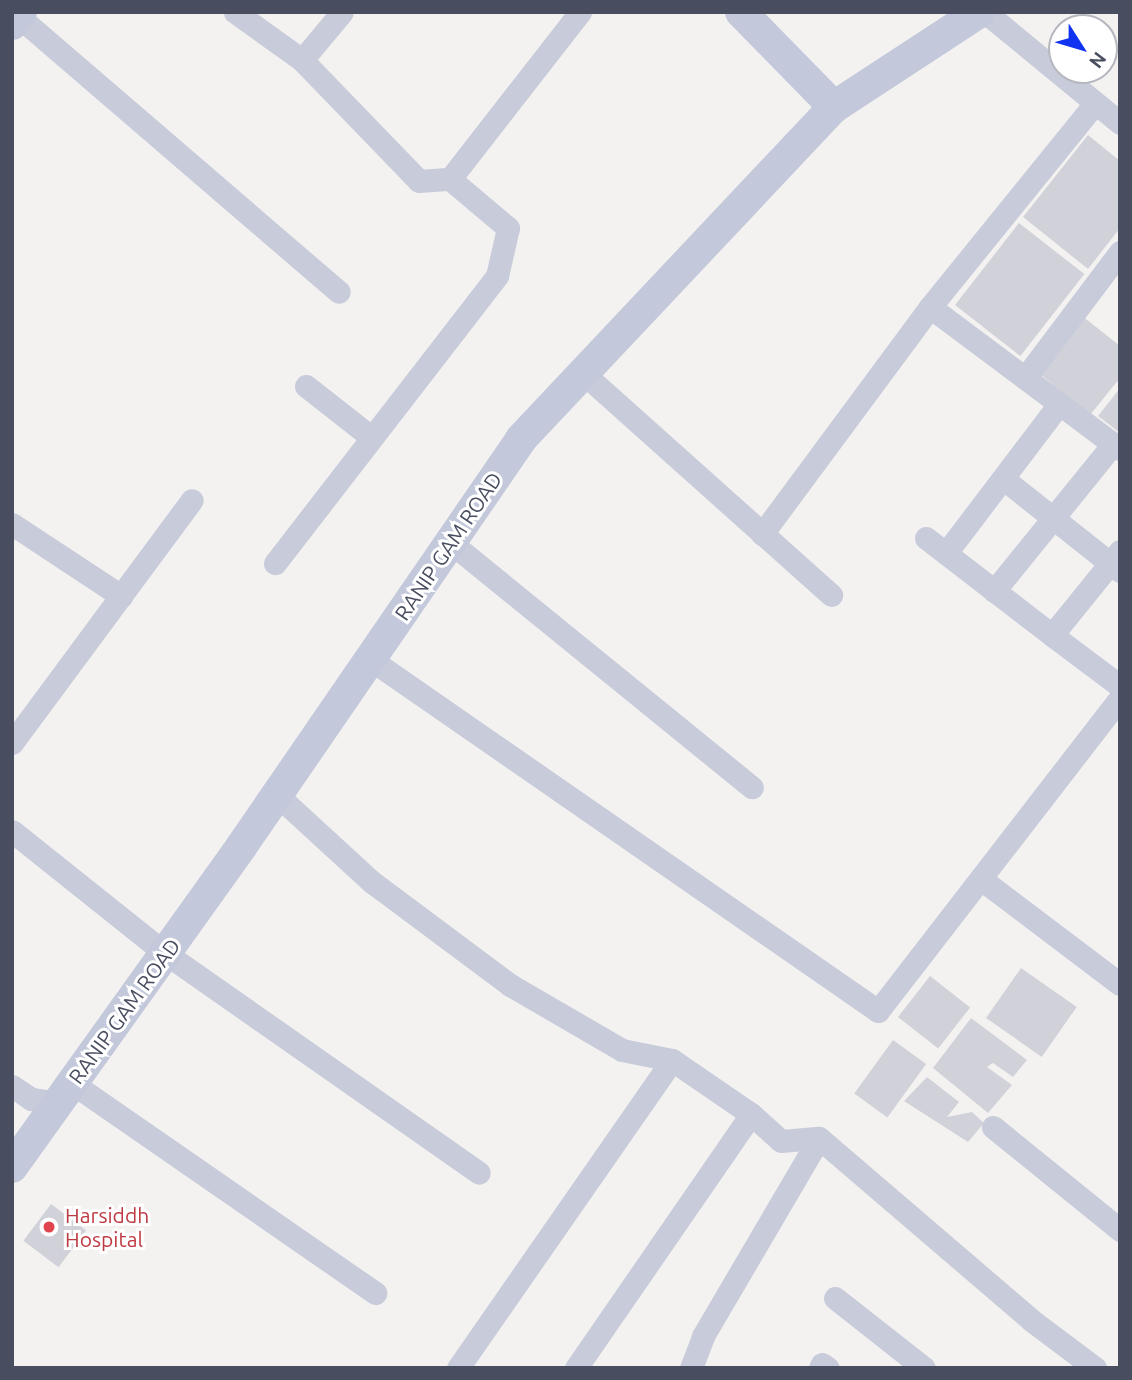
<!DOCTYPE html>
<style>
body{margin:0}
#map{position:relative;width:1132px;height:1380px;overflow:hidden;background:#f4f2f1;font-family:Ubuntu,sans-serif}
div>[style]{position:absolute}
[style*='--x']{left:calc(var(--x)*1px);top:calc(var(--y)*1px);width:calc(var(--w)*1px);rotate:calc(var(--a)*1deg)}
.building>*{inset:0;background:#d1d2d9;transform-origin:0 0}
.street>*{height:23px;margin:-11.5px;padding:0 11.5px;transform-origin:11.5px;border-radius:11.5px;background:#c8ccda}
.secondary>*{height:32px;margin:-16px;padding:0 16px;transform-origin:16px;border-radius:16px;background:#c3c8db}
.dots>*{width:19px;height:19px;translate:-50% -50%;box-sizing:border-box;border:4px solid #fff;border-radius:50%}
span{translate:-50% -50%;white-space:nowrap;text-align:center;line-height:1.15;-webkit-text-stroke:6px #fff;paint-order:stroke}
.street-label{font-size:21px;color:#484e60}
.health-label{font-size:21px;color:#be3a42}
.left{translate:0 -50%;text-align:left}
.frame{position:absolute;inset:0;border:14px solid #484e60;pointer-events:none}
.north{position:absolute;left:1048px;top:14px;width:70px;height:70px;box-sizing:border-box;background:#fff;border:2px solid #b6b8bf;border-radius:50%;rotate:127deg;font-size:19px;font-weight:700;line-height:28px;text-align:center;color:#484e60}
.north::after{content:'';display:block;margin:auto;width:24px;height:32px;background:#0f33f0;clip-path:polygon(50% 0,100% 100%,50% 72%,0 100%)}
</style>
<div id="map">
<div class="building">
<i style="clip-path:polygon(1088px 135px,1120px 161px,1120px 228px,1088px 269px,1023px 217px)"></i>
<i style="left:1019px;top:223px;width:83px;height:104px;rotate:38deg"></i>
<i style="clip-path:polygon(1081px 315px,1120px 346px,1120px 378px,1090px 415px,1035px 370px)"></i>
<i style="clip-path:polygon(1120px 388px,1120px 433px,1098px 416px)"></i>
<i style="left:1021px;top:968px;width:68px;height:61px;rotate:35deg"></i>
<i style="left:930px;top:976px;width:51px;height:52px;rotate:38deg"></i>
<i style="clip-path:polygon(971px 1018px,1027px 1060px,1013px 1077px,993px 1063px,987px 1067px,1012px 1085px,988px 1113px,933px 1068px)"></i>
<i style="left:893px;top:1040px;width:41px;height:66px;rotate:36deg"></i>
<i style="clip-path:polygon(927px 1077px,959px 1102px,947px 1117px,972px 1112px,984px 1123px,968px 1142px,904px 1101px)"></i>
<i style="left:51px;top:1204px;width:44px;height:46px;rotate:37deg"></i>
</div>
<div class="street">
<i style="--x:235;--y:12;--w:82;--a:35.6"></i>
<i style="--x:302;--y:60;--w:168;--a:46"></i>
<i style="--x:419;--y:181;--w:31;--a:-4"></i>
<i style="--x:450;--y:179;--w:76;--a:40.2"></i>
<i style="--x:508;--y:228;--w:49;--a:102.9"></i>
<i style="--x:497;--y:276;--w:363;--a:127.7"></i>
<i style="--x:985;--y:12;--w:175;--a:39.4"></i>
<i style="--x:18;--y:16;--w:423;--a:40.7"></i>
<i style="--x:302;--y:60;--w:62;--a:-50.2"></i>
<i style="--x:450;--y:179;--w:212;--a:-52.1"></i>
<i style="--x:930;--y:307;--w:237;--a:36.8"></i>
<i style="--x:583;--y:373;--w:333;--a:41.8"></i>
<i style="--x:1025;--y:378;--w:158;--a:-53"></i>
<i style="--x:306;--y:386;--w:83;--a:38.1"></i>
<i style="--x:1005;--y:480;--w:147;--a:38.4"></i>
<i style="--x:12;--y:524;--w:131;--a:33.4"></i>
<i style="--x:762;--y:534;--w:282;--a:-53.5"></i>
<i style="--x:930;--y:307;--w:262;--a:-51"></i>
<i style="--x:926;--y:538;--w:159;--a:37.6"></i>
<i style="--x:450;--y:542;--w:389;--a:39.1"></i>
<i style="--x:1120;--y:551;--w:108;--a:129"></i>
<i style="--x:1052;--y:635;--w:85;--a:36.9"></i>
<i style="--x:946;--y:553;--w:187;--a:-52.8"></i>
<i style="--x:994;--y:591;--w:189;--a:-51"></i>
<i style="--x:370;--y:659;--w:618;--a:34.72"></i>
<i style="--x:878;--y:1011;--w:396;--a:-52.3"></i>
<i style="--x:12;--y:743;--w:302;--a:-53.5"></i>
<i style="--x:277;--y:795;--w:129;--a:42.5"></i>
<i style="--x:372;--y:882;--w:172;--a:36.7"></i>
<i style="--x:510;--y:985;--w:129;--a:30.1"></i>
<i style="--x:622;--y:1050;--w:51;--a:11.3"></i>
<i style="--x:672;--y:1060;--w:96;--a:34.4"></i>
<i style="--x:751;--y:1114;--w:40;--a:42"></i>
<i style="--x:781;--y:1141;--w:38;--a:-5"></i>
<i style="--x:819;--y:1138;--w:279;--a:40.6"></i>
<i style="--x:1031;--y:1320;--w:80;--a:36.9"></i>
<i style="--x:12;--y:831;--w:196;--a:38.6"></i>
<i style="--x:165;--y:953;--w:383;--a:35"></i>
<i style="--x:981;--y:879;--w:174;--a:37.1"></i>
<i style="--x:72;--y:1083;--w:369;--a:34.7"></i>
<i style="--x:12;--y:1086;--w:23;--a:34"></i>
<i style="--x:31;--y:1099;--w:27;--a:8"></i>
<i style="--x:993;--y:1127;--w:164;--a:39"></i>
<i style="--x:835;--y:1298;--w:113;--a:38.2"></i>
<i style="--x:458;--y:1368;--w:375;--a:-55.2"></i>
<i style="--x:576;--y:1368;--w:308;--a:-55.4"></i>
<i style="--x:691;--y:1368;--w:34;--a:-69"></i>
<i style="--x:703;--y:1336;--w:229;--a:-59.6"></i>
<i style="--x:820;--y:1368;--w:4;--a:-63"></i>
<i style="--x:822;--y:1364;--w:7;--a:34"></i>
</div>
<div class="secondary">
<i style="--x:741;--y:12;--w:133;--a:45.6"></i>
<i style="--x:12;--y:24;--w:15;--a:-53"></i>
<i style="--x:12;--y:1167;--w:393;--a:-54.4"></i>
<i style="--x:241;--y:847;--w:495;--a:-55.5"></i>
<i style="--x:521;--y:439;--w:456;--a:-46.7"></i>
<i style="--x:834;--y:107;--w:173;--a:-33.2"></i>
</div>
<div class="dots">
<i style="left:49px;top:1227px;background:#e0444e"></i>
</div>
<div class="street-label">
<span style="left:448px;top:546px;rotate:-56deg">RANIP GAM ROAD</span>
<span style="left:124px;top:1011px;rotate:-54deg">RANIP GAM ROAD</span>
</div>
<div class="health-label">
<span class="left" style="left:65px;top:1227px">Harsiddh<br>Hospital</span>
</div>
<div class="frame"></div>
<div class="north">N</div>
</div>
